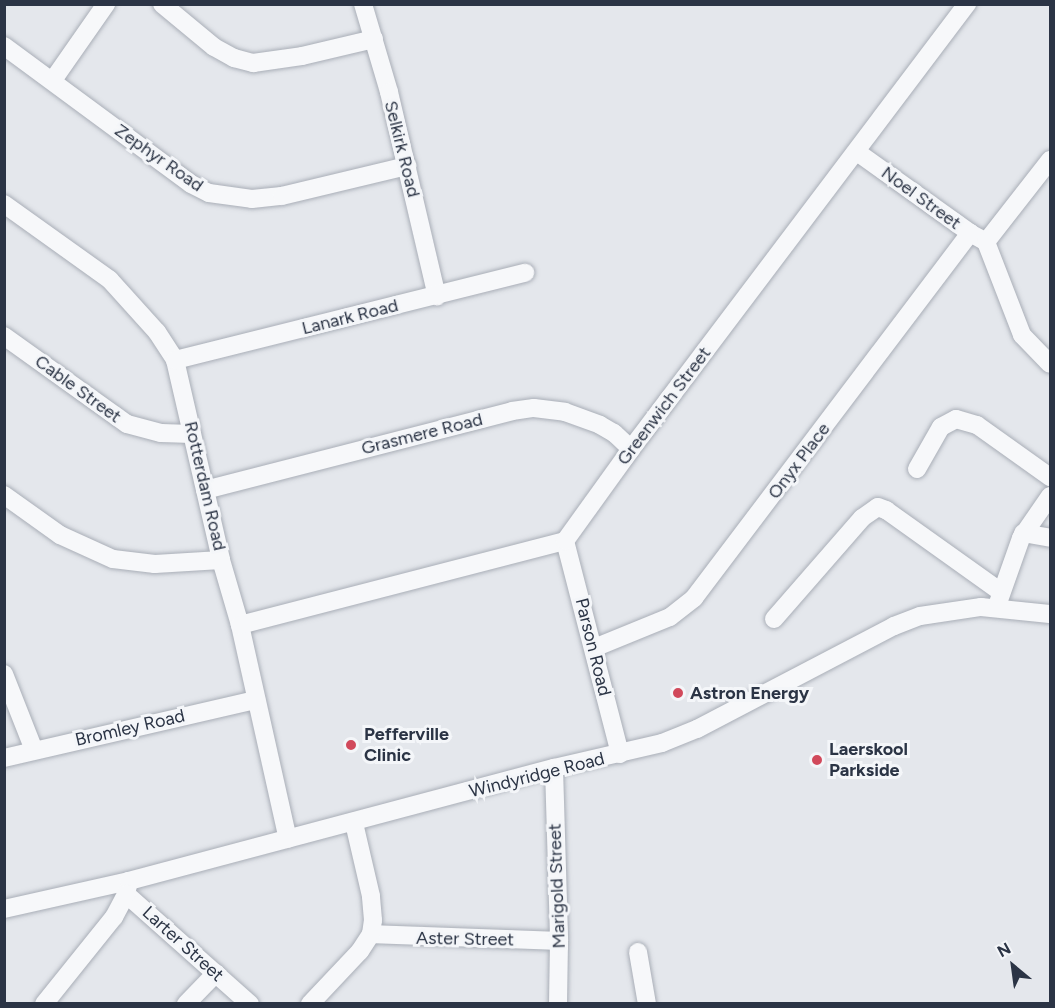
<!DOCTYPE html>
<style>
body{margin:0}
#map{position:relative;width:1055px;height:1008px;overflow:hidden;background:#e4e7ec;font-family:Figtree,sans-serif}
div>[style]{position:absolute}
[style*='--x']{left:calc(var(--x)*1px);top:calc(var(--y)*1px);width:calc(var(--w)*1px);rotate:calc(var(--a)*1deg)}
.roads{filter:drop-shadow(0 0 2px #a9aeb7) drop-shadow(0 0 2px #a9aeb7)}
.minor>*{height:18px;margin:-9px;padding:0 9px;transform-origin:9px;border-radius:9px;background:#f7f8fa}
.dots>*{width:16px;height:16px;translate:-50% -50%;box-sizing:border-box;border:3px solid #f4f6f9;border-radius:50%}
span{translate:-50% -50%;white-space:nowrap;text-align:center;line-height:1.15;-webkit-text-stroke:6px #f4f6f9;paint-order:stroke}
.street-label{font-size:18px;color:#2b3445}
.poi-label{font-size:18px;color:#2b3445;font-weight:700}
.left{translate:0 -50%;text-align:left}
.frame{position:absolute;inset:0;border:6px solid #2b3445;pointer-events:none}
.north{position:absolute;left:983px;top:936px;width:60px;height:60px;-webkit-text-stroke:4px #f4f6f9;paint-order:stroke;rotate:331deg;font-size:16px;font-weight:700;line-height:24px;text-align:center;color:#2b3445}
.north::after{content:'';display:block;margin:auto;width:21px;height:27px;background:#2b3445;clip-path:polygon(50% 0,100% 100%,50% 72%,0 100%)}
</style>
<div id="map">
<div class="roads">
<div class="minor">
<i style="--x:162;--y:4;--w:67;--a:39.6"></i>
<i style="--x:214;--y:47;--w:23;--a:29"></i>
<i style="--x:234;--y:58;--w:20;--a:15"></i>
<i style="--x:253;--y:63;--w:49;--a:-8.1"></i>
<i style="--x:302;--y:56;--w:74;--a:-13.3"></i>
<i style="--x:363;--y:4;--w:92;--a:73.5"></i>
<i style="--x:389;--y:92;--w:210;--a:76.8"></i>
<i style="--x:4;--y:46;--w:232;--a:36.4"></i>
<i style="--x:191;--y:184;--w:20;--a:27"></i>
<i style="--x:209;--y:193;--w:43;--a:7.9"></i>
<i style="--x:252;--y:199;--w:30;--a:-6"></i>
<i style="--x:282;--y:196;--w:129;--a:-13.5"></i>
<i style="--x:53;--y:80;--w:93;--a:-55.1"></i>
<i style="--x:857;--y:152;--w:139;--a:35.6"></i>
<i style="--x:970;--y:233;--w:18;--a:29"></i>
<i style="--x:4;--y:204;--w:130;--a:35.6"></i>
<i style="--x:110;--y:280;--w:70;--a:47.9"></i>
<i style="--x:157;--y:332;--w:33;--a:57"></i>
<i style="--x:175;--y:360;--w:205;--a:77"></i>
<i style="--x:221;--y:560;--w:68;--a:73.7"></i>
<i style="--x:240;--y:625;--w:219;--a:77.4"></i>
<i style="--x:986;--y:242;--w:100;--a:68.8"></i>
<i style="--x:1022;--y:335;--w:40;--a:46"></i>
<i style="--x:986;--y:242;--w:104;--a:-52"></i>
<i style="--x:4;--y:336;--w:151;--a:35.6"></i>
<i style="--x:127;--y:424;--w:35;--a:15"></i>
<i style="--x:161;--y:433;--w:31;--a:2"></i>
<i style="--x:175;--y:360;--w:361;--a:-14"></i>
<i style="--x:917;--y:469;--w:48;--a:-60.3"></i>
<i style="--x:941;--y:427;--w:17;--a:-28"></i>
<i style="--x:956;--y:419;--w:22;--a:16"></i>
<i style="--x:977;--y:425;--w:90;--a:35.5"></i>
<i style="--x:205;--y:490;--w:317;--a:-14.4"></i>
<i style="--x:512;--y:411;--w:22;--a:-8"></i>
<i style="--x:534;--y:408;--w:31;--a:7"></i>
<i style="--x:565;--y:412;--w:37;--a:20"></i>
<i style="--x:600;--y:425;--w:16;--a:30"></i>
<i style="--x:614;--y:433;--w:23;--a:43"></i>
<i style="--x:4;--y:495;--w:69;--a:35.5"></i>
<i style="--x:60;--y:535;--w:58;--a:24.4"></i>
<i style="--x:113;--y:559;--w:42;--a:6.8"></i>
<i style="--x:155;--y:564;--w:66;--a:-3.5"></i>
<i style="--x:1023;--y:533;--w:27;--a:10"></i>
<i style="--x:565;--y:541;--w:220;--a:75.5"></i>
<i style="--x:998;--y:603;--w:69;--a:-70.5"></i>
<i style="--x:1021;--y:538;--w:51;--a:-55.4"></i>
<i style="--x:774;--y:619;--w:134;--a:-48.9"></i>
<i style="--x:862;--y:518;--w:19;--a:-35"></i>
<i style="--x:878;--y:507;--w:9;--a:21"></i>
<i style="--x:886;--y:510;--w:141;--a:35.5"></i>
<i style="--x:240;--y:625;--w:336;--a:-14.5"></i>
<i style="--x:565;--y:541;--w:113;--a:-54.3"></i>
<i style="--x:631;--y:449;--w:558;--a:-52.95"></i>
<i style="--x:594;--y:648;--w:82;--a:-22.2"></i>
<i style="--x:670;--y:617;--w:31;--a:-38"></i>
<i style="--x:694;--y:598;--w:458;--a:-52.9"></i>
<i style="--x:4;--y:674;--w:82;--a:68.5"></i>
<i style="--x:4;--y:758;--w:259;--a:-13"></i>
<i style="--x:554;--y:768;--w:173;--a:88.3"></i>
<i style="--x:559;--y:941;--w:63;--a:90.9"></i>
<i style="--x:129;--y:881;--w:13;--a:103"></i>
<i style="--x:126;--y:894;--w:166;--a:41.6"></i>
<i style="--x:4;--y:909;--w:128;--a:-12.6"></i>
<i style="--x:129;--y:881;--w:440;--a:-14.9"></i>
<i style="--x:554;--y:768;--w:111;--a:-13"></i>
<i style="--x:662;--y:743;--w:38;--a:-22"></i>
<i style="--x:697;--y:729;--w:222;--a:-27.6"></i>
<i style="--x:894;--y:626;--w:28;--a:-21"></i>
<i style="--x:920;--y:616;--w:62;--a:-8.4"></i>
<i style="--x:981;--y:607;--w:69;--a:5.8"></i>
<i style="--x:371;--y:934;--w:188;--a:2.1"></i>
<i style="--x:638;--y:952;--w:53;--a:80.2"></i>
<i style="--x:44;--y:1004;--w:112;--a:-51.2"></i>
<i style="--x:114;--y:917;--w:26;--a:-62"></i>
<i style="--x:186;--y:1004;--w:43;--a:-45.9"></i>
<i style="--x:310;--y:1004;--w:73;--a:-46.7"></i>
<i style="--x:360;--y:951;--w:20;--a:-57"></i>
<i style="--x:371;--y:934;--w:14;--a:-82"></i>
<i style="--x:373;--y:920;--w:24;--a:-95"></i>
<i style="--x:371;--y:896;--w:75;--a:-103.1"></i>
</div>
</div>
<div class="dots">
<i style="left:678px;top:693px;background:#d1495b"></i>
<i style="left:351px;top:745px;background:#d1495b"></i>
<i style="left:817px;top:760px;background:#d1495b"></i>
</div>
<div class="street-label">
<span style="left:402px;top:149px;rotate:76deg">Selkirk Road</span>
<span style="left:159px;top:158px;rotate:35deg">Zephyr Road</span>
<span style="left:921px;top:198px;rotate:36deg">Noel Street</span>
<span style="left:350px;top:317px;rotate:-14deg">Lanark Road</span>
<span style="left:78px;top:389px;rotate:36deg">Cable Street</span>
<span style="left:664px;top:406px;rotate:-53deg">Greenwich Street</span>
<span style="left:422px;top:434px;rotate:-14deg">Grasmere Road</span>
<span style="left:799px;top:461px;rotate:-53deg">Onyx Place</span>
<span style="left:205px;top:486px;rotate:77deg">Rotterdam Road</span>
<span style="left:593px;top:647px;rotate:76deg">Parson Road</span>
<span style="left:130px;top:728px;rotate:-13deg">Bromley Road</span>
<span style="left:537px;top:775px;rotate:-14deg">Windyridge Road</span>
<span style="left:557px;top:886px;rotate:-92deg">Marigold Street</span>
<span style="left:465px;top:939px;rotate:1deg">Aster Street</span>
<span style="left:183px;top:944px;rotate:42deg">Larter Street</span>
</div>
<div class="poi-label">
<span class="left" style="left:690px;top:693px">Astron Energy</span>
<span class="left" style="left:364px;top:745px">Pefferville<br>Clinic</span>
<span class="left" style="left:829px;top:760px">Laerskool<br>Parkside</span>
</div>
<div class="frame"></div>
<div class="north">N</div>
</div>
